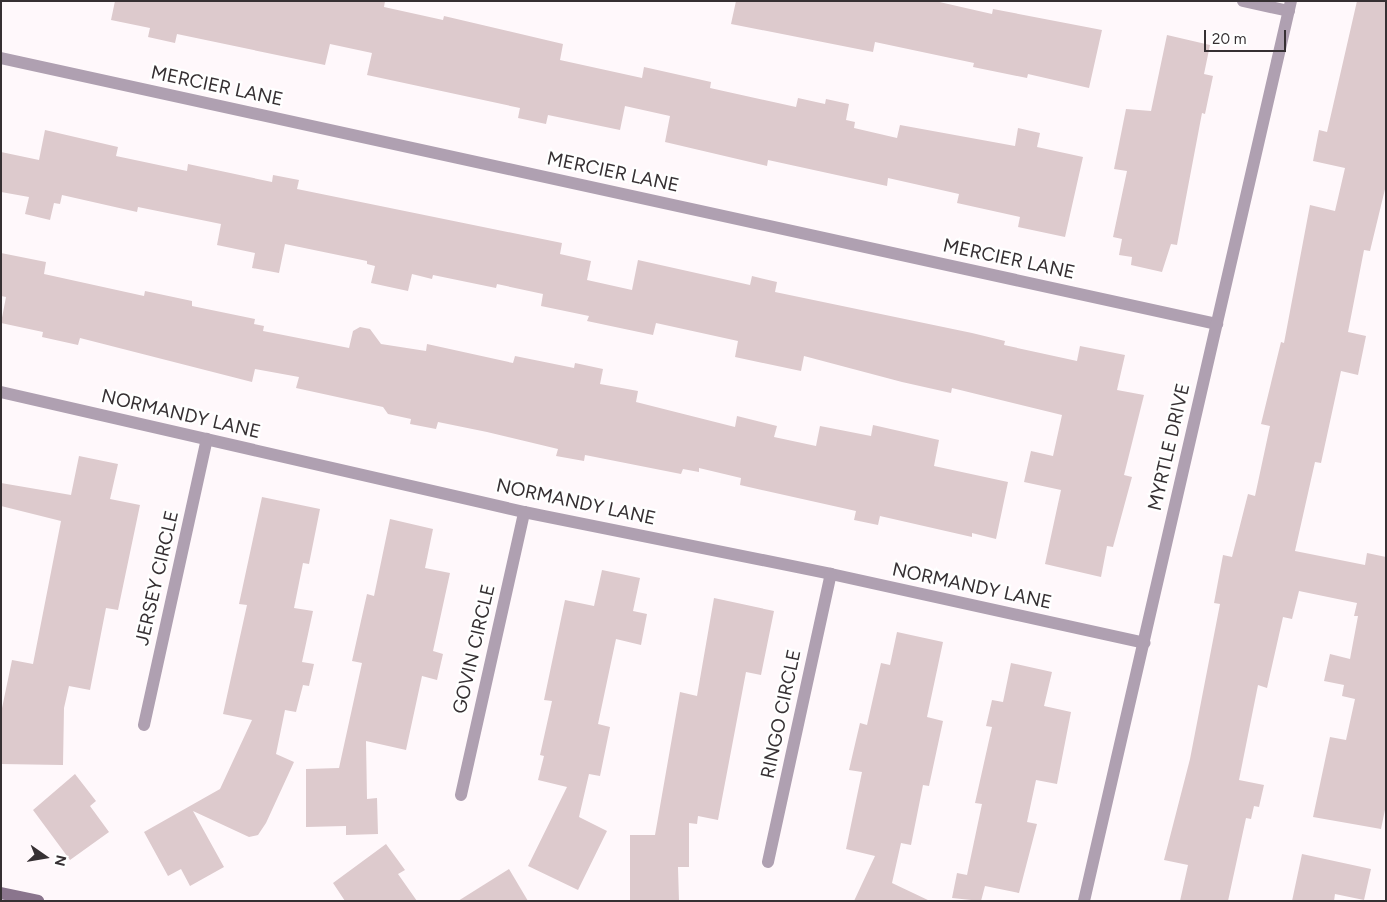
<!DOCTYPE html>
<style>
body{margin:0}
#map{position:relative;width:1387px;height:902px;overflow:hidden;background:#fff8fb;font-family:Figtree,sans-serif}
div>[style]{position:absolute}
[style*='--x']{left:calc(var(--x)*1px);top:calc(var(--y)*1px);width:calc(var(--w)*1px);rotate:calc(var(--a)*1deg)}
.building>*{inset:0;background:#ddcacd}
.street>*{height:12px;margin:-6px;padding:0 6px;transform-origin:6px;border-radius:6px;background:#afa0b1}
.secondary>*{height:12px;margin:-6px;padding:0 6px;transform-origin:6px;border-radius:6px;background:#8a758d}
span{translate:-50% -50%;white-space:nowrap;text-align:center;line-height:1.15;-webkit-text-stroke:4.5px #fff;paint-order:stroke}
.street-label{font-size:19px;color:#363033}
.frame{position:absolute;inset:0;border:2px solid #363033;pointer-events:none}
.north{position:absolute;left:20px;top:832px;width:50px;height:50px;-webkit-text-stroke:4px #fff;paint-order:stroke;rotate:103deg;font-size:14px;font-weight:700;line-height:20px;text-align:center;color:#363033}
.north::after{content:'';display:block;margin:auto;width:18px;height:22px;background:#363033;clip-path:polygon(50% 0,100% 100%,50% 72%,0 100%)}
.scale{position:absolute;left:1204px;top:30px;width:82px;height:22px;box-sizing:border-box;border:2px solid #363033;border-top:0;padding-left:6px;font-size:15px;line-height:18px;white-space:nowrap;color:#363033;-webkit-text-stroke:4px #fff;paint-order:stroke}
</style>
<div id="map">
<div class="building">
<i style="clip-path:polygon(115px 1px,385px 1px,384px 7px,443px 20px,444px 16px,563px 44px,560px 60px,642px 78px,644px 67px,711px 82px,710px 88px,796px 107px,798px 98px,825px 104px,826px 99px,849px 104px,846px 120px,855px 122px,854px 128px,897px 138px,900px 125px,1015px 146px,1018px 128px,1040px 133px,1037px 147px,1083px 157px,1065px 237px,1018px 227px,1020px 217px,957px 203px,959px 194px,888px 178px,887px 186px,768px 160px,767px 166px,665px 142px,670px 116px,625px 106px,620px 130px,548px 115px,546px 124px,518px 118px,520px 108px,367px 75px,372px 53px,330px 44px,325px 65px,177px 34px,175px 43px,148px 37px,150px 28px,111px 20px)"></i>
<i style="clip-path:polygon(736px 1px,935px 1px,992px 14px,993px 9px,1102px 30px,1089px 88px,1028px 74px,1027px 78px,973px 67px,974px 63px,875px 42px,873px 52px,731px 24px)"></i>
<i style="clip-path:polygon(1357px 1px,1386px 1px,1386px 185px,1370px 251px,1364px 250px,1348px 332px,1366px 336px,1358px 375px,1341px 371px,1321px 463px,1315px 462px,1295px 551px,1365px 565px,1367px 553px,1386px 557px,1386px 805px,1381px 829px,1313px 817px,1330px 737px,1346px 740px,1355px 699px,1342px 696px,1344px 685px,1324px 681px,1330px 654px,1350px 659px,1358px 616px,1354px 616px,1357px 603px,1299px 591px,1292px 619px,1283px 617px,1267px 688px,1258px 685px,1239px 780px,1264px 785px,1259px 807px,1254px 806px,1251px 819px,1246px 818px,1228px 901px,1180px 901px,1188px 865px,1164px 860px,1190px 759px,1220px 604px,1214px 603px,1223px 555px,1232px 557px,1248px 494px,1255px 496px,1270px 426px,1261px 424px,1281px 342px,1284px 343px,1310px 205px,1335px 211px,1345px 168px,1313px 161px,1319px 130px,1327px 132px)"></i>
<i style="clip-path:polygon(1167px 35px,1210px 45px,1204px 74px,1213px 76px,1205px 114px,1202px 113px,1177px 245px,1171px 244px,1162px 272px,1131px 265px,1132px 257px,1119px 255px,1122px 239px,1113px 237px,1127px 171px,1114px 169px,1126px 109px,1151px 111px)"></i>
<i style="clip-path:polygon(45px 130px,118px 147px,116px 156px,187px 171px,188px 164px,272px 182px,273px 175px,299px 180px,297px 189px,562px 243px,560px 254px,591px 261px,587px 280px,632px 290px,638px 260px,750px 285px,752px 276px,777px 282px,775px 292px,972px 333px,1005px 341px,1004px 345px,1077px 361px,1080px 346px,1125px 355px,1117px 390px,1144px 395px,1124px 475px,1132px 477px,1113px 547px,1107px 546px,1101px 577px,1045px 564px,1061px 490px,1024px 482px,1031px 451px,1053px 456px,1062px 415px,952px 388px,951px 393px,902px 382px,804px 356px,801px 371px,735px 357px,738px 341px,656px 323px,653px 335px,587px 321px,589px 316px,541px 306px,543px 294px,497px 284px,496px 288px,433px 275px,432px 279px,412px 274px,408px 291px,371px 283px,375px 266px,367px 264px,367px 261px,285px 244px,279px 273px,252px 268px,255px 253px,217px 245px,221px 224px,138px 207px,137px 212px,62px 195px,60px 204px,54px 203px,50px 220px,25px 214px,29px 197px,1px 192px,1px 152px,39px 160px)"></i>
<i style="clip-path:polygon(1px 253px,46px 262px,44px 274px,144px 296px,145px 291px,192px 301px,192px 306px,255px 319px,254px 324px,264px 326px,263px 331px,349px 348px,353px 331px,360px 327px,370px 329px,381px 344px,426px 351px,427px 344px,513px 363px,515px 356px,574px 368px,575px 363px,603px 369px,600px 384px,638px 391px,636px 402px,735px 427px,737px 416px,777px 426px,774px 437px,816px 446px,820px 426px,871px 436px,873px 425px,939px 440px,934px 466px,1008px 482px,996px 539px,972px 533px,972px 537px,880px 516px,878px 525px,854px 520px,856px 511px,740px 485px,741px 478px,699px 468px,699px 472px,683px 469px,681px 474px,585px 455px,584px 461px,556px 456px,558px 449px,487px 432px,438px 422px,436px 429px,410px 424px,411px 419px,388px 414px,383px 407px,296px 388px,299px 377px,255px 369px,252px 382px,80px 338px,78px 345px,42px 337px,43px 332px,1px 323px,6px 297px,1px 296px)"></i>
<i style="clip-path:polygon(79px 456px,118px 464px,110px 499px,140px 505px,118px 610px,106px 608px,90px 690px,69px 686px,64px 708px,63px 765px,1px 764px,1px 713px,12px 660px,33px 664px,61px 521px,1px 506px,1px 483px,71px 495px)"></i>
<i style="clip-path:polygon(262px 497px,320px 509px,309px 564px,303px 563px,294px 608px,313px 611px,302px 662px,314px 664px,309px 686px,303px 685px,296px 712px,285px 710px,276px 754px,294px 762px,266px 823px,258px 835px,249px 837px,193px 811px,224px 867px,190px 886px,181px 869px,168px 876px,144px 832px,220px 789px,252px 720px,223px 714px,247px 605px,239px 604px)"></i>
<i style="clip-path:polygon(390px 519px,433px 529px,425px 568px,450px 573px,433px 651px,443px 654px,437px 680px,422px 676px,406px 750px,366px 741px,367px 799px,377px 798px,378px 834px,346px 835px,346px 826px,306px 827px,306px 769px,339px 768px,362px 663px,352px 661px,367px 594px,374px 596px)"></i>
<i style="clip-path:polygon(602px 570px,640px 578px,633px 611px,647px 614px,641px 645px,616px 639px,598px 724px,610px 727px,600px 776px,589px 774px,579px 817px,607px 831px,578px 890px,528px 866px,567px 787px,538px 780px,544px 756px,540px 755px,552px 701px,544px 700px,565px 600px,594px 606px)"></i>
<i style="clip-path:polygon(714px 598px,774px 611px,761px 675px,746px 672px,718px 820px,698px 816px,697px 824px,689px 823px,689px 867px,678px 867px,679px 901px,630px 901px,630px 835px,655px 835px,680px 692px,697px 696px)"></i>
<i style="clip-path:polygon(897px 632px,943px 642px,927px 717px,943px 721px,929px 786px,923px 785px,911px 845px,901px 843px,892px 883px,930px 901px,854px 901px,875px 856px,846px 849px,862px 772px,849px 770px,860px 723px,867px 725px,881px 663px,890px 665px)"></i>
<i style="clip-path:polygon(1011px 663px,1052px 672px,1044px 706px,1071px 712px,1057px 784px,1036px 780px,1027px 822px,1037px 824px,1019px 893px,985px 886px,981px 901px,952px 898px,957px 873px,967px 875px,982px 804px,975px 803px,992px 727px,986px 726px,992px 700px,1003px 702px)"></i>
<i style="clip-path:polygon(75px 774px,96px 801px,90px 806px,109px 832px,70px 860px,33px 810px)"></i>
<i style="clip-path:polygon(386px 844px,405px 870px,398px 874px,417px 901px,345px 901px,333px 883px)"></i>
<i style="clip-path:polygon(1302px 854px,1371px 869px,1364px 900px,1335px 894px,1334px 901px,1292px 901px)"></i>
<i style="clip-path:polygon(509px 869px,528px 901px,458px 901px)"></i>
</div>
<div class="street">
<i style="--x:1243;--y:1;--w:47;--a:12.3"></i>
<i style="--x:1;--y:58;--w:1245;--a:12.34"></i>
<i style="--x:1;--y:392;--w:537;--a:12.92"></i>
<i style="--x:524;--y:512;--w:313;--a:11.4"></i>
<i style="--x:831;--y:574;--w:321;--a:12.4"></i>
<i style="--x:144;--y:725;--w:293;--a:-77.6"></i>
<i style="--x:461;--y:795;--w:290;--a:-77.4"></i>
<i style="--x:768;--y:862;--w:295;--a:-77.7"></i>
<i style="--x:1084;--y:901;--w:923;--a:-77.05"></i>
</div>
<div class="secondary">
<i style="--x:1;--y:893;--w:38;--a:12"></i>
</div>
<div class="street-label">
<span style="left:217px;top:86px;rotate:12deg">MERCIER LANE</span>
<span style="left:613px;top:172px;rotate:12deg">MERCIER LANE</span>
<span style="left:1009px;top:259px;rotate:12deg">MERCIER LANE</span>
<span style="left:181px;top:414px;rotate:13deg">NORMANDY LANE</span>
<span style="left:1169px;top:447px;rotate:-77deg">MYRTLE DRIVE</span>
<span style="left:576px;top:502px;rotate:12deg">NORMANDY LANE</span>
<span style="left:157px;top:578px;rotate:-77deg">JERSEY CIRCLE</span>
<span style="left:972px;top:586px;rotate:12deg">NORMANDY LANE</span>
<span style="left:474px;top:649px;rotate:-77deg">GOVIN CIRCLE</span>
<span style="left:781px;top:714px;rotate:-78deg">RINGO CIRCLE</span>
</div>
<div class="frame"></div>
<div class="north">N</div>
<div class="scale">20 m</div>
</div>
